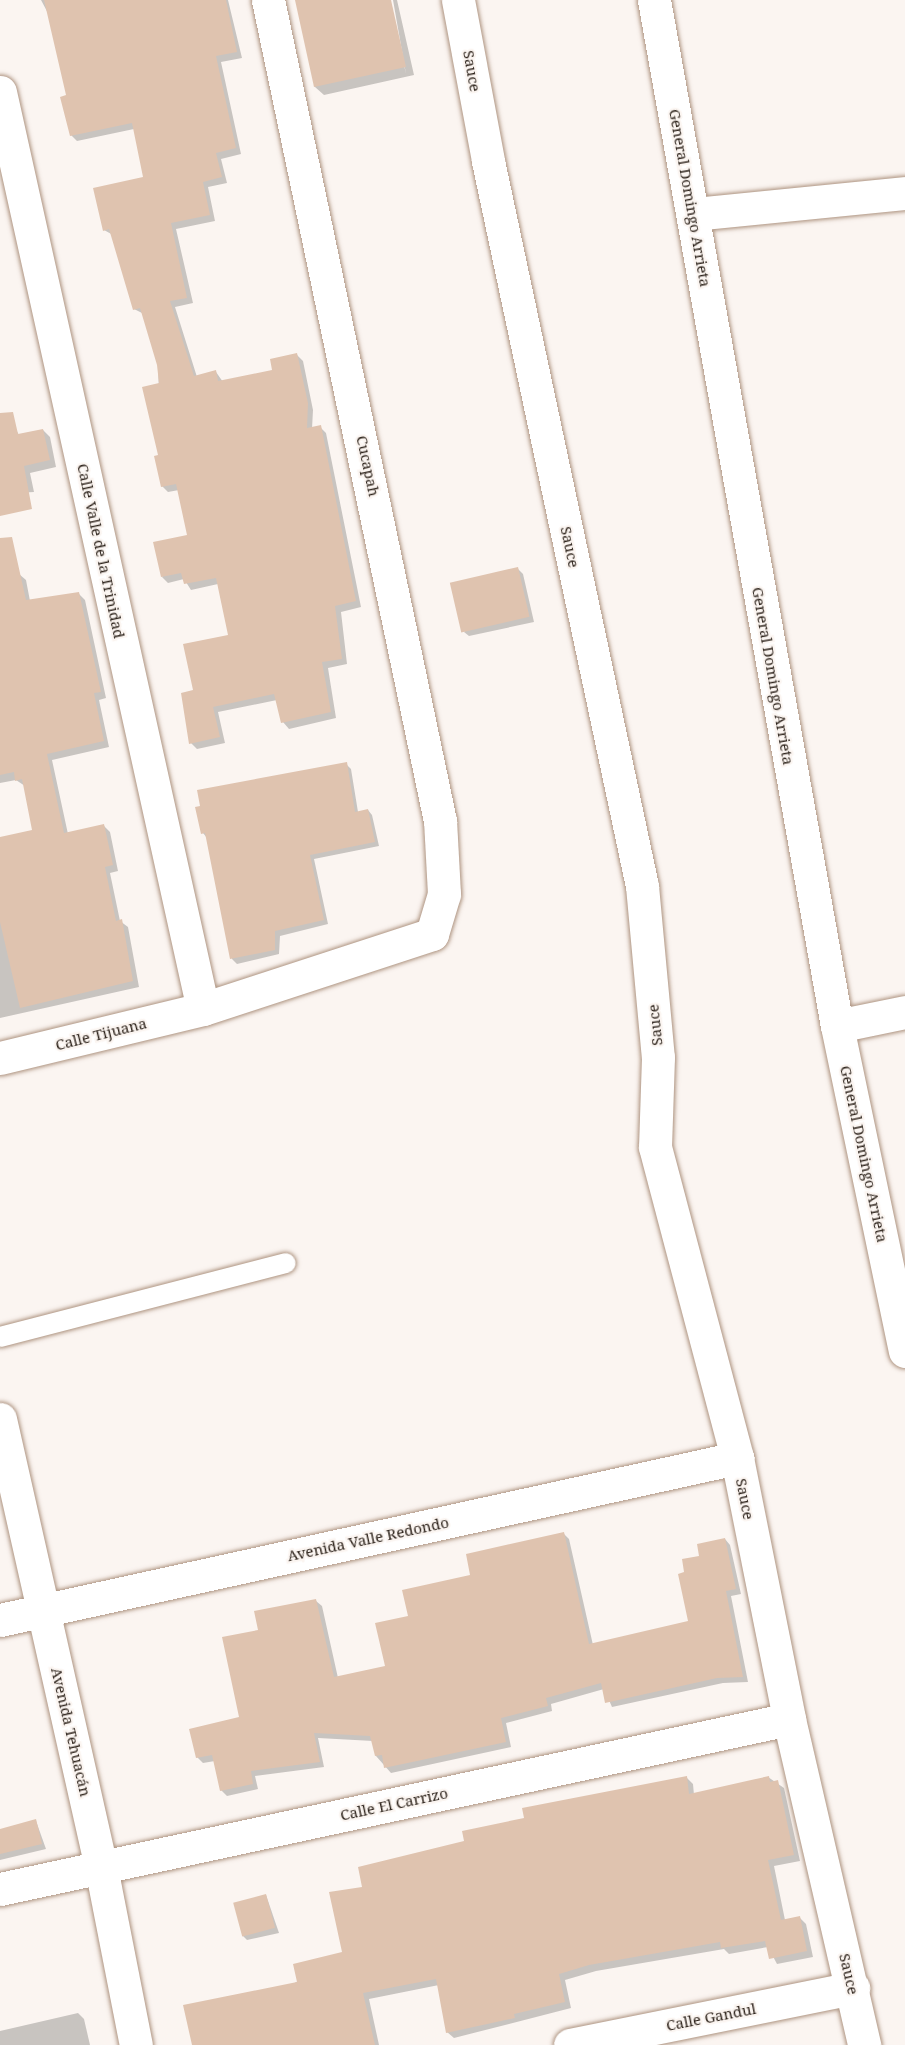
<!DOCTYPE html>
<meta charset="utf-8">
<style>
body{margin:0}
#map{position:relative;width:905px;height:2045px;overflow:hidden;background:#fbf5f1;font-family:"Noto Serif",serif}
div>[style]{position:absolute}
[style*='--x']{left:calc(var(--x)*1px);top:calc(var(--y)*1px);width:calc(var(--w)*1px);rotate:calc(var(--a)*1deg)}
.shadow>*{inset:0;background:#0003}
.building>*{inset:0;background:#dfc3af;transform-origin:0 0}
.roads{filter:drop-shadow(0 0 2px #ae9481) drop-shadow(0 0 2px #ae9481)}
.lane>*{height:20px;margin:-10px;padding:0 10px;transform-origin:10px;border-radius:10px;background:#fff}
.street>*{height:33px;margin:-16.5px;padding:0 16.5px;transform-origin:16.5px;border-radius:16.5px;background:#fff}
.secondary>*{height:33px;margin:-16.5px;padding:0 16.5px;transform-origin:16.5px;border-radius:16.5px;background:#fff}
span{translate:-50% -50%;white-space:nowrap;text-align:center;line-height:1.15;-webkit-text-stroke:4.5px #fbf5f1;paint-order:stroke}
.street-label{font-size:15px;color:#2d231b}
</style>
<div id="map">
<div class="shadow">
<i style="clip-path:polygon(41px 0,228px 0,242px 58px,221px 62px,241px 154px,221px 159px,227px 183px,208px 187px,215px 221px,176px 229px,193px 303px,175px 307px,197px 377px,216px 372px,223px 382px,274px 372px,297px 355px,303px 361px,313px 410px,312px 429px,320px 427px,326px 433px,361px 607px,341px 612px,347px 664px,328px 668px,336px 718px,289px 729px,283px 722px,277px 700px,218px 712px,225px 743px,197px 749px,191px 743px,195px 691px,229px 636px,218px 584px,191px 590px,184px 579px,168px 583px,162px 577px,188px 536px,179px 490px,168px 492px,162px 486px,158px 364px,144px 314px,134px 309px,113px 235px,104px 230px,145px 178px,134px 129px,77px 141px,71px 135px,68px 97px,50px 17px)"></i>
<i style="clip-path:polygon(296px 0,390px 0,406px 74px,393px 0,397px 0,414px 75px,324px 95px,315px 87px)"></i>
<i style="clip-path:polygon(10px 419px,19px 435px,43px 430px,50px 437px,56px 467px,30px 473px,34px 492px,0 494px,0 421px)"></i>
<i style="clip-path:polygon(518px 569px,523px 574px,534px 622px,469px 636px,464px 632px)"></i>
<i style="clip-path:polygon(19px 574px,26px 580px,30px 601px,79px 594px,85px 600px,106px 698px,99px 700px,109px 747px,52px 760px,68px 834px,104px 826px,110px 832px,118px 871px,110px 873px,120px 921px,128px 927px,139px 987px,0 1018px,0 838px,34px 832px,25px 786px,16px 780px,0 783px,0 578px)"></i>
<i style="clip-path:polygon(346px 764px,351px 769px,358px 812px,368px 810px,372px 815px,379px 846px,314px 859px,328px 924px,280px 936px,279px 954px,237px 964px,232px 959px,207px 838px,203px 833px)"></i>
<i style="clip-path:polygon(563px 1533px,569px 1539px,593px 1645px,690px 1622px,686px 1574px,725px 1539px,730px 1545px,741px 1594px,731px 1596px,748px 1682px,723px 1683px,612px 1707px,604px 1689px,551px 1704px,552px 1711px,506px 1723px,511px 1747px,391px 1773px,376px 1756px,373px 1741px,318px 1738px,324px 1767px,255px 1776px,258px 1789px,227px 1796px,221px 1790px,215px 1761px,203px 1763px,197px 1757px,241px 1718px,260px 1631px,316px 1601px,322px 1606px,338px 1678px,386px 1667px,409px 1617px,472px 1576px)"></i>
<i style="clip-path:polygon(768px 1777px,784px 1788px,800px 1861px,774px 1866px,785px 1920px,799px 1917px,806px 1924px,813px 1957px,777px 1964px,768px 1947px,729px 1954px,724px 1949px,596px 1971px,565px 1980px,571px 2008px,454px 2038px,447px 2032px,439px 1985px,369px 1999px,379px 2045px,193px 2045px,344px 1953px,364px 1889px,526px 1819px,687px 1778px,693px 1784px,694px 1795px)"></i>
<i style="clip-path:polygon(36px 1821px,46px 1849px,0 1860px,0 1830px)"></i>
<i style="clip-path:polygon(266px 1895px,279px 1933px,247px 1940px,242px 1935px)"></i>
<i style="clip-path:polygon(78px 2013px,84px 2019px,90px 2045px,0 2045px,0 2031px)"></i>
</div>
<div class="building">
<i style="clip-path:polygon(44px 0,226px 0,237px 52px,216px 56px,236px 148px,216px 153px,222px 177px,203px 182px,210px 215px,171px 223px,187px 298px,170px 301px,194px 376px,216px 370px,218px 381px,272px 370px,270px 359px,297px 353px,308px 403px,307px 428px,321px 425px,356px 601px,335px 606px,342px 659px,322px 662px,331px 712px,281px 723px,274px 694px,213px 707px,220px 737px,189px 744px,181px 693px,193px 690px,183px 644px,228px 635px,216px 578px,184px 584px,181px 573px,161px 577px,153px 542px,187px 535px,176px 484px,161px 487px,154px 456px,158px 455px,142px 387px,159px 383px,157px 365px,140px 308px,133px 310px,109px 229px,103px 231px,93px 188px,143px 177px,132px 123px,70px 136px,60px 97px,66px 95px)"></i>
<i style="clip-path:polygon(295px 0,391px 0,406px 67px,314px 87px)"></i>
<i style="clip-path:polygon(13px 412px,18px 434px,43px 429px,50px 460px,24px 466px,32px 509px,0 516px,0 413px)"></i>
<i style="clip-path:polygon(12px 537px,26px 600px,79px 592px,101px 692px,94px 693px,104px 741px,47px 754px,64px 833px,104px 824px,113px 865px,105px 867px,116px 921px,122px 919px,133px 981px,20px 1008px,0 922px,0 837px,32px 830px,22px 779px,15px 781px,14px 772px,0 775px,0 538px)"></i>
<i style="left:518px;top:567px;width:51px;height:70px;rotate:77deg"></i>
<i style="clip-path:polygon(347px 762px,355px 812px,368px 809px,375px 842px,310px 855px,324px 920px,275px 931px,275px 950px,230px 959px,205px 833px,201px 834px,195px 807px,200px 806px,197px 790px)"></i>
<i style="clip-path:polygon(564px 1532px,589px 1644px,688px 1621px,678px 1574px,684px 1572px,682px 1559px,699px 1556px,697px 1544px,725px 1538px,736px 1589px,726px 1591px,743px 1677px,717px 1678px,605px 1703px,601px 1683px,546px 1698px,548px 1706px,501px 1718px,506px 1742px,384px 1768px,382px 1755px,375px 1756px,370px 1736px,314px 1733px,320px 1762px,251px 1771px,253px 1784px,220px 1791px,212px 1755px,196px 1758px,189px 1729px,239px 1717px,222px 1637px,258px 1630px,254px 1611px,316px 1599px,334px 1677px,385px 1666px,375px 1623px,408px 1616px,402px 1590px,470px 1575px,466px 1554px)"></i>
<i style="clip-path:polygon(687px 1776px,689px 1794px,769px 1776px,770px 1782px,778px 1780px,794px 1855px,768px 1860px,781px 1920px,800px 1916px,807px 1951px,769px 1959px,765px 1941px,721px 1948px,720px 1942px,589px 1965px,559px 1974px,565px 2002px,514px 2014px,515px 2018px,446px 2033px,436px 1979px,363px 1993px,375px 2045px,192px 2045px,183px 2005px,297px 1982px,293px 1964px,342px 1952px,329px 1892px,362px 1887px,358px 1867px,464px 1841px,462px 1831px,524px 1818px,522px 1808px)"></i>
<i style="clip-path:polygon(36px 1819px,42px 1844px,0 1854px,0 1829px)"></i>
<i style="left:266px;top:1894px;width:35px;height:34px;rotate:75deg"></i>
</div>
<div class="roads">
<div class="lane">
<i style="--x:0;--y:1337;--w:295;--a:-14.5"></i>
</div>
<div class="street">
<i style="--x:458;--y:0;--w:164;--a:79.4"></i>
<i style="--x:488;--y:161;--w:741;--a:78.01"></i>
<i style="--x:642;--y:886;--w:172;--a:84.7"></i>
<i style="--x:658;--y:1057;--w:90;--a:91.9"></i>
<i style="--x:655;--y:1147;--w:322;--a:75.2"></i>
<i style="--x:737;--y:1458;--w:266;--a:78.7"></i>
<i style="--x:789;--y:1719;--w:335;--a:77"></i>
<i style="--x:654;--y:0;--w:1042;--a:79.89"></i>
<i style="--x:837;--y:1026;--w:332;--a:78.2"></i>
<i style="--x:0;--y:92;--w:939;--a:77.52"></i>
<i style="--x:694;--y:214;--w:212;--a:-5.7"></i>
<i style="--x:837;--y:1026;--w:69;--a:-11.6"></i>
<i style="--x:0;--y:1058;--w:209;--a:-13.6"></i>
<i style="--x:203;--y:1009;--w:241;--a:-18.1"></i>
<i style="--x:432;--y:934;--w:42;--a:-73.3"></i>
<i style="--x:444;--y:894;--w:73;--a:-93.1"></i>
<i style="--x:440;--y:821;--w:839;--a:-101.83"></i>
<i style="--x:0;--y:1620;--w:755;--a:-12.4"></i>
<i style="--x:0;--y:1889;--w:807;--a:-12.16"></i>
<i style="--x:570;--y:2045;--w:289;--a:-11.4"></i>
</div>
<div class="secondary">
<i style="--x:0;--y:1419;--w:459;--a:77.3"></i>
<i style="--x:101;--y:1867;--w:181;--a:78.9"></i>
</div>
</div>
<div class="street-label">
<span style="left:472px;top:71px;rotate:80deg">Sauce</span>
<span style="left:690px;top:198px;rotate:80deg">General Domingo Arrieta</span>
<span style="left:368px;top:466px;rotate:78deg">Cucapah</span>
<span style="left:570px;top:547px;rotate:78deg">Sauce</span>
<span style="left:101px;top:551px;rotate:78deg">Calle Valle de la Trinidad</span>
<span style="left:773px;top:676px;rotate:80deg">General Domingo Arrieta</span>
<span style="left:655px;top:1025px;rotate:-96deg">Sauce</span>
<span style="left:101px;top:1034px;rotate:-14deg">Calle Tijuana</span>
<span style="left:864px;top:1154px;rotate:78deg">General Domingo Arrieta</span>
<span style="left:745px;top:1499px;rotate:79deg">Sauce</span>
<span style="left:368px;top:1539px;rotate:-12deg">Avenida Valle Redondo</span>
<span style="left:71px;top:1732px;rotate:77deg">Avenida Tehuacán</span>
<span style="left:394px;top:1804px;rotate:-12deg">Calle El Carrizo</span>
<span style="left:849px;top:1974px;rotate:77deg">Sauce</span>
<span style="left:711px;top:2017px;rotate:-11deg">Calle Gandul</span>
</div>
</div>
